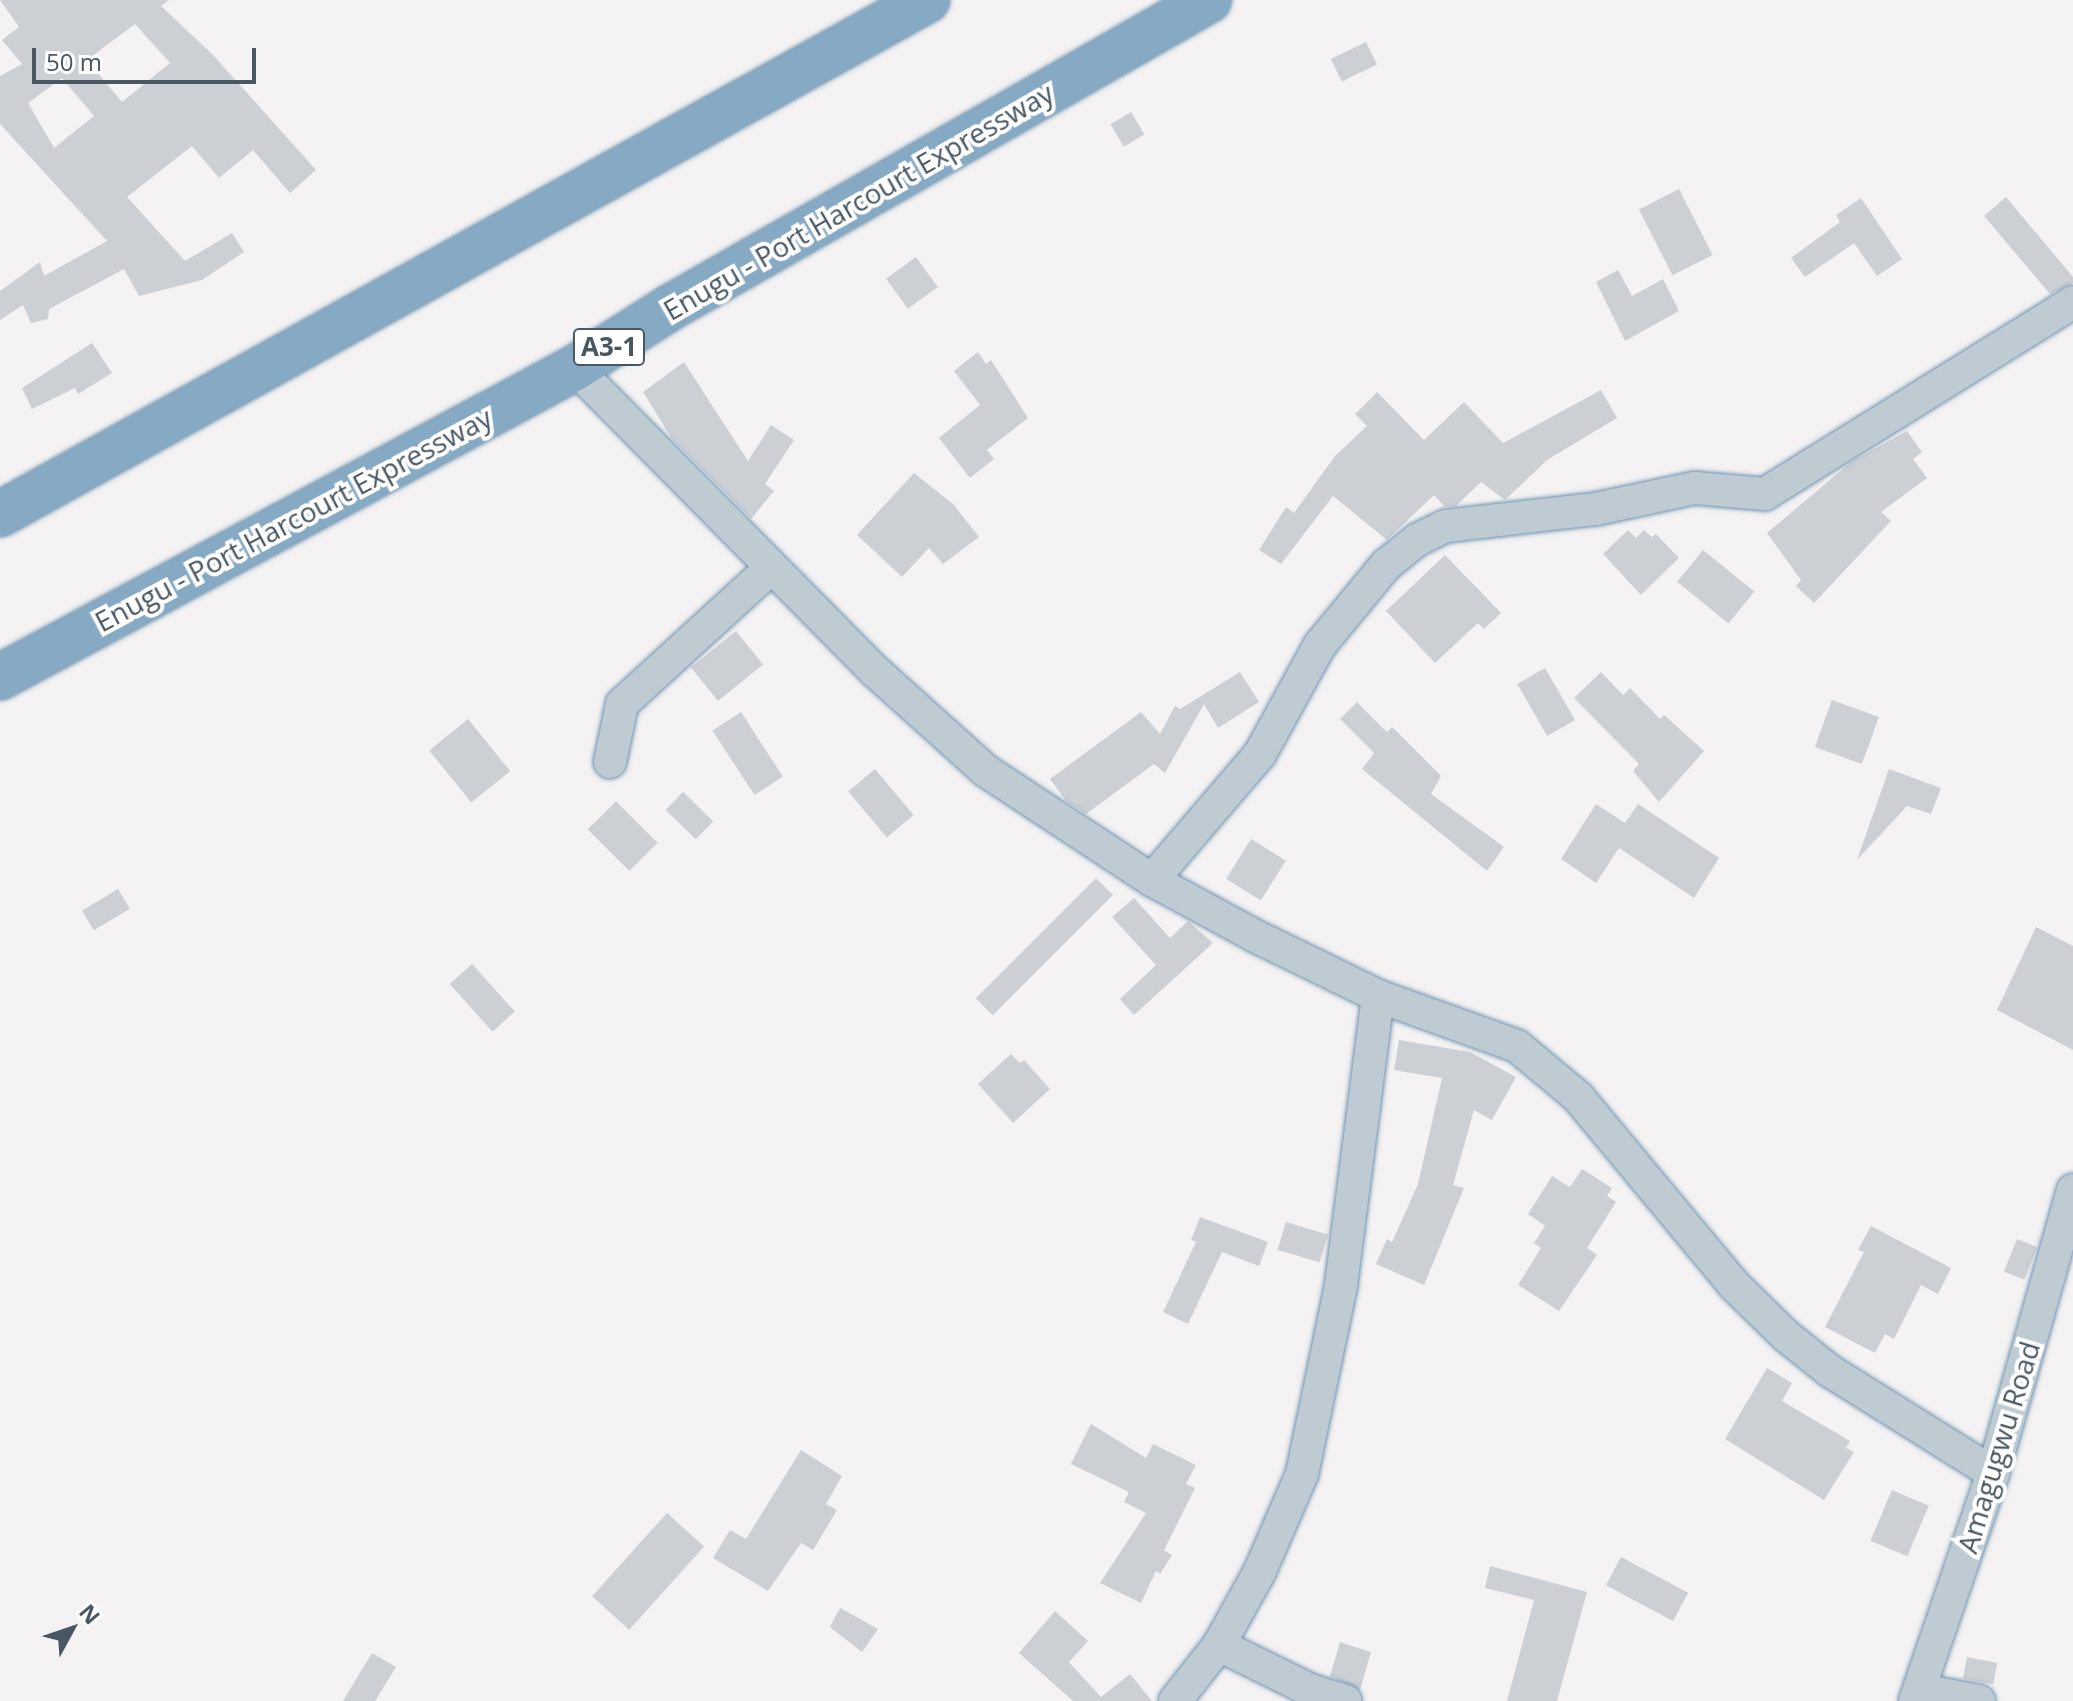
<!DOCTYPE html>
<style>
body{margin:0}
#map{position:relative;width:2073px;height:1701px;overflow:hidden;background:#f4f2f2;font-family:"Open Sans",sans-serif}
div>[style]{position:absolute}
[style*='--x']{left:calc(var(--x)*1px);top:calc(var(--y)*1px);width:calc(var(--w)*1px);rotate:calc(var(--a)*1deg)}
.building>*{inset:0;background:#ccd0d5;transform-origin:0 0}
.roads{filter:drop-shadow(0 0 2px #7194b0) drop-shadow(0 0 2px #7194b0)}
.street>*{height:32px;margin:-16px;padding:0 16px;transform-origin:16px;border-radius:16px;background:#bfcbd3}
.highway>*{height:44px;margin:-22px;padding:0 22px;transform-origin:22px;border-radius:22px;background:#86a9c4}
span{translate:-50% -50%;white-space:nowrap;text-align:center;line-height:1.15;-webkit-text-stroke:8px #fff;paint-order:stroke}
.shield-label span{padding:2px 6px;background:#fff;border:2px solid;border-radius:6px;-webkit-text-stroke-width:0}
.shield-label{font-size:26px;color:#485762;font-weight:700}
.street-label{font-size:28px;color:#485762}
.north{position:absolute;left:32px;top:1589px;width:80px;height:80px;-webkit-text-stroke:6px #fff;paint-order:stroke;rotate:50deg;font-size:22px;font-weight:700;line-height:32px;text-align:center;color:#485762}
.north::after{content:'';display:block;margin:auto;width:28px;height:36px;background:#485762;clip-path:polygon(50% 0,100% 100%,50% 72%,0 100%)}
.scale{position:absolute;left:32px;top:48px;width:224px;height:36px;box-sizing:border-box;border:4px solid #485762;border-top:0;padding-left:10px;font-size:24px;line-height:28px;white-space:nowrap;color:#485762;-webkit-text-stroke:6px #fff;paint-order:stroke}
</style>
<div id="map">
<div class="building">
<i style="clip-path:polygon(evenodd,0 0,169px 0,161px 6px,213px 55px,316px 170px,290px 193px,253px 150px,219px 178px,192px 146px,127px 197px,185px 261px,232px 233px,244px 252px,202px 280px,139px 296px,124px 269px,49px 309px,48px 319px,31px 323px,23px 305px,0 320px,0 291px,40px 262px,44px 276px,107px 241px,0 124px,0 76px,22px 64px,2px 40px,19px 27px,0 0,135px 24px,170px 63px,122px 102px,87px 60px,135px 24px,0 0,62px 78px,94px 116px,54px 148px,28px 103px,62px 78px)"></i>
<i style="left:1366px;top:42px;width:25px;height:39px;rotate:64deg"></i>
<i style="left:1131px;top:112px;width:26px;height:24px;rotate:59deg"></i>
<i style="left:1679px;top:189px;width:74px;height:45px;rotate:63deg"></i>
<i style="clip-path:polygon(2006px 197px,2073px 277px,2073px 283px,2050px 294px,1984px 216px)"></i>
<i style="clip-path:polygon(1861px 198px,1902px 259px,1877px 276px,1854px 243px,1805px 277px,1791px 258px,1840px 222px,1836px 215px)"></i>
<i style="left:916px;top:257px;width:37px;height:37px;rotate:54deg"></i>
<i style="clip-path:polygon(1618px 270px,1632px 296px,1663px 279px,1679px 311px,1625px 341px,1596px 282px)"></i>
<i style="clip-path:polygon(92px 343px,112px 373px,78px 394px,75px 388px,32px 409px,22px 388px)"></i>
<i style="clip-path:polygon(978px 352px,986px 364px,991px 360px,1028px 418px,987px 450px,994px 459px,970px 478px,939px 438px,980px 405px,954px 371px)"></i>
<i style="clip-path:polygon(684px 362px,748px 461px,771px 425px,794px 440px,765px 484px,774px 491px,751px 519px,672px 439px,643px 392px)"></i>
<i style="clip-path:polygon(1601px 390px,1617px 418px,1547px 460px,1505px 500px,1481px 482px,1456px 506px,1445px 507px,1434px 495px,1387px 540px,1333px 496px,1281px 564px,1259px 550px,1286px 507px,1294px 513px,1335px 456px,1367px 426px,1355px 414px,1377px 392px,1424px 440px,1464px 402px,1503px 443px)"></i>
<i style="clip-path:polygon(1907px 431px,1922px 452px,1913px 459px,1927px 478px,1881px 512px,1891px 521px,1814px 603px,1796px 586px,1801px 580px,1767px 533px,1851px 462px)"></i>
<i style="clip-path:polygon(914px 473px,953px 504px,979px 537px,943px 564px,929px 548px,902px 577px,857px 535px)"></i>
<i style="clip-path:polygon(1628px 530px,1636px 538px,1644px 530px,1652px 537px,1656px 534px,1679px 558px,1641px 595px,1603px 554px)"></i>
<i style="left:1703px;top:550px;width:66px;height:41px;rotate:39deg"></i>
<i style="clip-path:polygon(1445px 555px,1501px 613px,1484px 629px,1478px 623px,1435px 663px,1386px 611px)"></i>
<i style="left:736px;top:631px;width:43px;height:58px;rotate:51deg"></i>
<i style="left:1545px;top:668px;width:60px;height:32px;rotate:60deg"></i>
<i style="clip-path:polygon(1240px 672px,1259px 702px,1218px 728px,1204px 704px,1165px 773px,1154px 764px,1086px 814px,1066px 801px,1050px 779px,1141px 712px,1160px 734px,1175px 706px,1180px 709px)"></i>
<i style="clip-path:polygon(1601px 672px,1623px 695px,1630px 688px,1660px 719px,1664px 715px,1704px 751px,1659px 802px,1633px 771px,1639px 764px,1574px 698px)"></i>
<i style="left:1832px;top:700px;width:50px;height:50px;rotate:20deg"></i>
<i style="clip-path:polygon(1357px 702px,1387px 732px,1392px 727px,1441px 776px,1431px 794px,1504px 847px,1487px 871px,1362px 769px,1374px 753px,1340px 719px)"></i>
<i style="left:741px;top:712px;width:77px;height:34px;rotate:57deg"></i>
<i style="left:468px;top:719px;width:67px;height:50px;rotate:51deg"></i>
<i style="left:875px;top:769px;width:60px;height:35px;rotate:50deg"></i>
<i style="clip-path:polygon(1889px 769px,1941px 788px,1931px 814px,1907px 806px,1857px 860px)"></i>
<i style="left:683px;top:792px;width:42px;height:25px;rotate:44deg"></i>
<i style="left:616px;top:801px;width:59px;height:40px;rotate:45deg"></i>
<i style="clip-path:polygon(1596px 804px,1625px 823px,1638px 804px,1719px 858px,1694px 898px,1619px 848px,1596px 883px,1561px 859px)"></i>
<i style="left:1251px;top:839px;width:41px;height:47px;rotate:32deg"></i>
<i style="left:1096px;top:878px;width:24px;height:170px;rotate:45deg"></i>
<i style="left:118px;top:889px;width:23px;height:42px;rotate:59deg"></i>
<i style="clip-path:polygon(1134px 898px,1170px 938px,1188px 921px,1213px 943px,1134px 1015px,1120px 999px,1156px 965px,1112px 917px)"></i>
<i style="clip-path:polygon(2036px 927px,2073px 946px,2073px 1050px,1997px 1010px)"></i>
<i style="left:472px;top:964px;width:64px;height:30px;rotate:48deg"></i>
<i style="clip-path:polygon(1399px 1040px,1470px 1052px,1516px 1077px,1492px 1120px,1474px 1110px,1453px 1185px,1464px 1188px,1424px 1285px,1376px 1264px,1387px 1239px,1392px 1242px,1418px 1184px,1442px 1078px,1394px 1070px)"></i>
<i style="clip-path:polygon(1011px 1054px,1020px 1063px,1024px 1060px,1050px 1089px,1013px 1123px,978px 1084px)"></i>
<i style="clip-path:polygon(1582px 1169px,1612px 1188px,1607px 1196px,1616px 1202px,1587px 1248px,1597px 1255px,1559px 1311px,1518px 1285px,1541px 1248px,1534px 1243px,1545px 1226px,1528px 1214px,1552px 1176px,1570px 1187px)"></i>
<i style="clip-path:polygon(1200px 1217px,1268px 1242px,1259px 1266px,1222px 1252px,1188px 1324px,1163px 1312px,1196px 1242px,1191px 1240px)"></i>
<i style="left:1286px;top:1222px;width:44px;height:29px;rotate:17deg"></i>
<i style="clip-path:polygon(1871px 1226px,1951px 1268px,1938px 1294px,1921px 1285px,1894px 1339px,1885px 1334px,1875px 1353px,1825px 1327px,1864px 1252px,1858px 1250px)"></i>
<i style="left:2017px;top:1239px;width:22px;height:35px;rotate:22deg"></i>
<i style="clip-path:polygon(1767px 1368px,1792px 1383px,1782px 1401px,1850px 1441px,1846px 1448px,1854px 1452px,1824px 1500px,1725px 1439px)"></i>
<i style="clip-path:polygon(1091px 1424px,1146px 1458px,1153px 1444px,1196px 1465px,1186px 1484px,1195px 1488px,1164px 1550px,1172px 1555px,1160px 1574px,1156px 1571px,1141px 1603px,1100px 1583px,1146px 1513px,1124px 1502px,1129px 1492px,1071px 1464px)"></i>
<i style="clip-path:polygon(801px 1450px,842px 1476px,826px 1504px,837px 1510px,813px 1550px,801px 1543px,768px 1591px,713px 1558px,730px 1530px,746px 1539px)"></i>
<i style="left:1892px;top:1490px;width:40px;height:55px;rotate:23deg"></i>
<i style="left:667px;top:1513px;width:50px;height:112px;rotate:42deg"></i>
<i style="left:1621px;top:1557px;width:76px;height:32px;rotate:28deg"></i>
<i style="clip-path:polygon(1490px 1566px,1587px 1592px,1557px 1701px,1507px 1701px,1534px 1600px,1485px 1588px)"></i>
<i style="clip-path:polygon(840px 1608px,878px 1629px,862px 1652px,830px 1627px)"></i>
<i style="clip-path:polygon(1055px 1611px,1088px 1641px,1069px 1662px,1101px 1697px,1130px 1674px,1152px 1701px,1073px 1701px,1019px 1653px)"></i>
<i style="clip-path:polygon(1340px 1642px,1371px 1652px,1360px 1690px,1330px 1676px)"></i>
<i style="clip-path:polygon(372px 1653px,396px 1667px,375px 1701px,343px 1701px)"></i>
<i style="left:1967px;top:1657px;width:31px;height:22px;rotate:11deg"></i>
</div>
<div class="roads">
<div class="street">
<i style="--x:575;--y:368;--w:426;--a:45.3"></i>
<i style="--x:875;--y:671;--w:149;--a:42"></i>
<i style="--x:986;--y:771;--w:199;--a:33.3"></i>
<i style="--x:1152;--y:880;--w:119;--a:28.5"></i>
<i style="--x:1257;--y:937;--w:135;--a:26"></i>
<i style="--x:1378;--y:996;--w:148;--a:19.8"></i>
<i style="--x:1517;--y:1046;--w:80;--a:39.9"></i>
<i style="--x:1578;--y:1097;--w:244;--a:50.3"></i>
<i style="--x:1734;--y:1285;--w:71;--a:44.4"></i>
<i style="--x:1785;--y:1335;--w:58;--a:38.7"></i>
<i style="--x:1830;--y:1371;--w:192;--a:32"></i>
<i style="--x:610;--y:762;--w:59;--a:-78.3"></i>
<i style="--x:622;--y:704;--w:202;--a:-42.4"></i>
<i style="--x:1152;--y:880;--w:166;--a:-49.4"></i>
<i style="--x:1260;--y:754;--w:124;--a:-61.2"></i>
<i style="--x:1320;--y:645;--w:104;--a:-50.5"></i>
<i style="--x:1386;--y:565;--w:40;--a:-39"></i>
<i style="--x:1417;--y:540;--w:32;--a:-26"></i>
<i style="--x:1446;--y:526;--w:151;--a:-6.5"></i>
<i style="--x:1596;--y:509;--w:100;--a:-12.1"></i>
<i style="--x:1694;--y:488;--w:71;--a:4.8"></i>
<i style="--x:1765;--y:494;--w:363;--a:-31.9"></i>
<i style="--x:1219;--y:1645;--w:102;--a:26.3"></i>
<i style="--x:1310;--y:1690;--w:37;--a:17"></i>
<i style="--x:1920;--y:1690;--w:60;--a:10.6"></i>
<i style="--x:1175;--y:1701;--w:71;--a:-51.8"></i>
<i style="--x:1219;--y:1645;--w:85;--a:-61"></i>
<i style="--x:1260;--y:1571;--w:106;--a:-66.6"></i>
<i style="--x:1302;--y:1474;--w:193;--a:-78.3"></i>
<i style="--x:1341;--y:1285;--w:291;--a:-82.7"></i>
<i style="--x:1915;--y:1701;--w:241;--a:-71.1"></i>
<i style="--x:1993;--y:1473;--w:294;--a:-74.2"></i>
</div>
<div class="highway">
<i style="--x:0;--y:514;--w:1060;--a:-29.01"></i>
<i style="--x:0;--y:677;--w:653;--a:-28.25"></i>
<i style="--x:575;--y:368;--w:114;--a:-32.4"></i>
<i style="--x:671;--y:307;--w:619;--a:-29.71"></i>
</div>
</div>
<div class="shield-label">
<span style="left:609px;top:347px">A3-1</span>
</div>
<div class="street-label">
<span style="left:858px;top:201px;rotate:-30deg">Enugu - Port Harcourt Expressway</span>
<span style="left:293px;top:519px;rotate:-28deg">Enugu - Port Harcourt Expressway</span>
<span style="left:1998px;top:1447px;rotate:-73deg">Amagugwu Road</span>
</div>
<div class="north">N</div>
<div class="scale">50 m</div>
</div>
